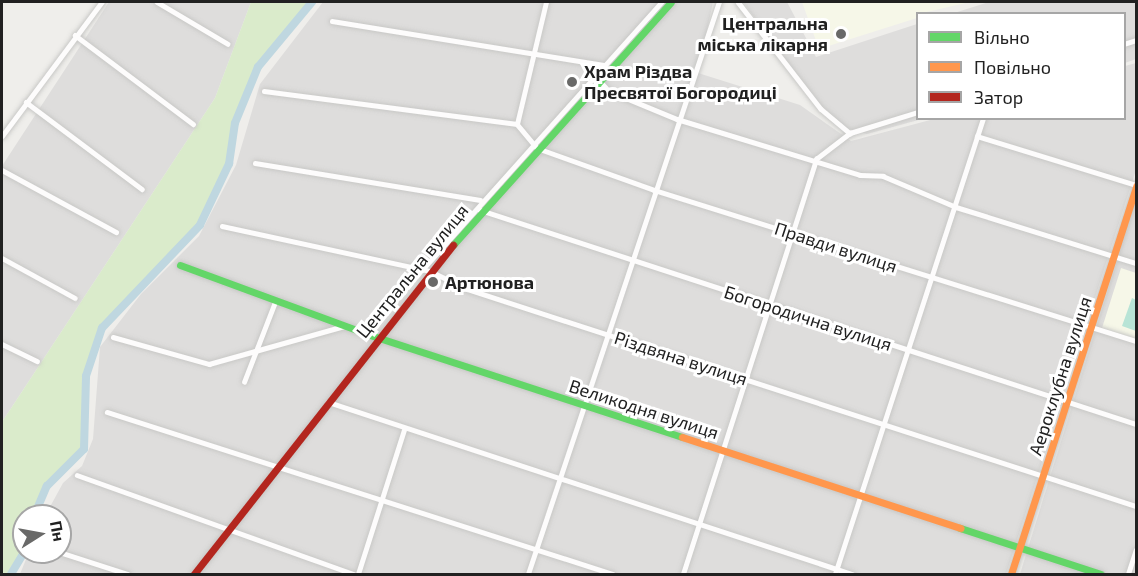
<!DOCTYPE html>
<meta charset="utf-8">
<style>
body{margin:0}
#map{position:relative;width:1138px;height:576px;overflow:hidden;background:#efeeeb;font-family:"Exo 2",sans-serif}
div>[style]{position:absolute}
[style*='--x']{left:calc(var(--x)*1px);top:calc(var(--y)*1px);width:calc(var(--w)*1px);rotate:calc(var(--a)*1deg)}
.residential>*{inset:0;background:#dedddc}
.education>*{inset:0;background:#f6f7e8}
.grass>*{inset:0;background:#daebcb}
.pitch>*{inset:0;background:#b8e4d6}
.river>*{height:8px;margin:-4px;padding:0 4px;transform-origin:4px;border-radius:4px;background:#bfd7e0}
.roads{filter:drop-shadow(0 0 2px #c8c8c6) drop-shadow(0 0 2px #c8c8c6)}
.street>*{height:4.5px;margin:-2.25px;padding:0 2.25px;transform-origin:2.25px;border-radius:2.25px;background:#fdfcfc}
.fast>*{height:7px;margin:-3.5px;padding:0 3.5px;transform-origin:3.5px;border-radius:3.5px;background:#63d668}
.slow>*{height:7px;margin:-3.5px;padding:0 3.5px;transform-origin:3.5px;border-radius:3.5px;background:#ff974d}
.jam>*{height:7px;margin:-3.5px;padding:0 3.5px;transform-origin:3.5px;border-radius:3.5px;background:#b3261e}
.dots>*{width:16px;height:16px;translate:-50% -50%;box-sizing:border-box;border:3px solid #fff;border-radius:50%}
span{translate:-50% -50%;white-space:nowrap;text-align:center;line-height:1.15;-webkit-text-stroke:6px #fff;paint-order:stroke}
.poi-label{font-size:18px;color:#212121;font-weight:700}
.right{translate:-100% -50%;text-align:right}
.left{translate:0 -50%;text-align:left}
.street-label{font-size:18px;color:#212121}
.frame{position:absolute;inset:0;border:3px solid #212121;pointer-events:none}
.legend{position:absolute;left:916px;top:12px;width:210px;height:108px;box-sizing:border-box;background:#fff;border:2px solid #a6a6a6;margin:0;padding:8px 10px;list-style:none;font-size:18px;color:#212121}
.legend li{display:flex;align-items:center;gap:12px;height:30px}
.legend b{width:30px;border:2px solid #a6a6a6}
.north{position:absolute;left:12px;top:504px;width:60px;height:60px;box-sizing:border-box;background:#fff;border:2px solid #a6a6a6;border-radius:50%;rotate:79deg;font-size:16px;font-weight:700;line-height:24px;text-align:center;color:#212121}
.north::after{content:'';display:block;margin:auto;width:21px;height:27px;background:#696968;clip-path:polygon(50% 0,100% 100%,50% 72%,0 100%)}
</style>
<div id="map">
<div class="residential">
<i style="clip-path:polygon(109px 2px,251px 2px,215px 98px,2px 422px,2px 166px)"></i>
<i style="clip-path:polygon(323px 2px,713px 2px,698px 73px,800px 105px,851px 141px,934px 119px,1124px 118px,1125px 66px,1136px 63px,1136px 170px,1006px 574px,20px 574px,29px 552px,60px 552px,60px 516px,45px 516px,63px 483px,82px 466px,93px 439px,100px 347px,141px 294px,199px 236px,236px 165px,260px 84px)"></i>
<i style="clip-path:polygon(743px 2px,787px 2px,816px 57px,917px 24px,918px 118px,922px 119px,867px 134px,843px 127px,815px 99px)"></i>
<i style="clip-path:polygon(989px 2px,1136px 2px,1136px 59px,1125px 63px,1124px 14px,951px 14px)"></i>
<i style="clip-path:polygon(1136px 199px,1136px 574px,1020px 574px)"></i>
</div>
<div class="education">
<i style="clip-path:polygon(802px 2px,970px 2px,918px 14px,917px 18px,819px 49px)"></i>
<i style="clip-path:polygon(1121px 268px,1136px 273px,1136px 339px,1102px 328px)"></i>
</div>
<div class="grass">
<i style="clip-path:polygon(251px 2px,312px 2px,258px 67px,235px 123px,229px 164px,200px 225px,102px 328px,86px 376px,84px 449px,47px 486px,34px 516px,24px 516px,22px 559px,15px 571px,2px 574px,2px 422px,215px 98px)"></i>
</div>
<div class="pitch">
<i style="clip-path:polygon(1132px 298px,1136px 300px,1136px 331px,1122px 326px)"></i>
</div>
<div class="river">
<i style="--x:34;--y:516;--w:33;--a:-67"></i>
<i style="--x:47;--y:486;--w:52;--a:-45"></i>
<i style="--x:84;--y:449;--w:73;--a:-88.4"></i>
<i style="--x:86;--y:376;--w:51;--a:-71.6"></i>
<i style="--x:102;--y:328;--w:142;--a:-46.4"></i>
<i style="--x:200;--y:225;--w:68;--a:-64.6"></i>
<i style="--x:229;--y:164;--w:41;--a:-81.7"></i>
<i style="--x:235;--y:123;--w:61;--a:-67.7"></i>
<i style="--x:258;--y:67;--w:85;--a:-50.3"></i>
<i style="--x:11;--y:574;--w:26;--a:-59"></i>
</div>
<div class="roads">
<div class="street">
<i style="--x:157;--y:2;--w:82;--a:30.6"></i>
<i style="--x:738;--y:2;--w:135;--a:52.2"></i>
<i style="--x:821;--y:109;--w:38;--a:40"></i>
<i style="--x:332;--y:21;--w:275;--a:9.2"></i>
<i style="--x:75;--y:35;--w:148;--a:37"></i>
<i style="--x:1124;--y:44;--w:13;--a:-18"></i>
<i style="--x:599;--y:80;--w:15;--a:48"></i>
<i style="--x:609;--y:91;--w:74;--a:22.4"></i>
<i style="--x:677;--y:119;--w:191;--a:17"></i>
<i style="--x:860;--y:175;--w:23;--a:2"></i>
<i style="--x:883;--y:176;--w:79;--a:23"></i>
<i style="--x:956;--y:207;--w:189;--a:17.3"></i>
<i style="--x:264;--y:91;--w:255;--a:7.4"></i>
<i style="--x:517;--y:124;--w:31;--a:50"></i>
<i style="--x:537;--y:148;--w:124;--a:19.7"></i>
<i style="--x:654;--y:190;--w:505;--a:17.39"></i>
<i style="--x:26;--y:102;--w:145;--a:36.9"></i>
<i style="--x:517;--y:124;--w:125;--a:-76.6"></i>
<i style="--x:2;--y:136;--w:167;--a:-53.3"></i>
<i style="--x:977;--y:136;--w:166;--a:17.1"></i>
<i style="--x:255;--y:163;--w:228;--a:9.3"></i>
<i style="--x:2;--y:170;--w:130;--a:28.5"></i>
<i style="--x:480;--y:210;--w:690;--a:18.07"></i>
<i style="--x:222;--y:226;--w:213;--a:12.2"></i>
<i style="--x:430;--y:271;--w:41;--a:25.9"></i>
<i style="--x:467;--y:289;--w:703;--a:17.97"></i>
<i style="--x:2;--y:258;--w:83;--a:28.7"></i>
<i style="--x:422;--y:270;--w:360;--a:-48.2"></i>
<i style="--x:113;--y:337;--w:100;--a:15.7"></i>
<i style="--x:209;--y:364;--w:140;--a:-15.7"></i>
<i style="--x:2;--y:344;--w:39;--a:26"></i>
<i style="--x:244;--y:382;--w:86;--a:-68.8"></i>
<i style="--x:328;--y:402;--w:552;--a:18.17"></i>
<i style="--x:107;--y:412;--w:531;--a:17.75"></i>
<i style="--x:77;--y:475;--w:294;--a:19.7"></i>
<i style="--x:59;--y:552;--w:72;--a:17.7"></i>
<i style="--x:358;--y:574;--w:151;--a:-72.3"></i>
<i style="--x:528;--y:574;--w:603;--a:-71.54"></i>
<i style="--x:683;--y:574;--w:436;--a:-72.2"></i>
<i style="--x:816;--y:159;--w:43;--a:-37.4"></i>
<i style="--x:850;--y:133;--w:71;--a:-17.2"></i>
<i style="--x:835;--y:574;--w:479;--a:-72"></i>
<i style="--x:1128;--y:574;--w:25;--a:-72"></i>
</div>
<div class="fast">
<i style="--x:453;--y:245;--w:326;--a:-48.1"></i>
<i style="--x:180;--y:265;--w:202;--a:20.2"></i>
<i style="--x:370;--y:335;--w:328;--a:18.1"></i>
<i style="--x:960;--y:528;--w:148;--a:18.1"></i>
</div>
<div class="slow">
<i style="--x:682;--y:437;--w:293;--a:18.1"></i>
<i style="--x:1011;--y:574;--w:408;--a:-72.1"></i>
</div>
<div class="jam">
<i style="--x:194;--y:574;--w:419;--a:-51.8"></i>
</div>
</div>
<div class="dots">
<i style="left:841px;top:34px;background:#696968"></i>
<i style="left:572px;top:82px;background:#696968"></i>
<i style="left:433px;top:282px;background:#696968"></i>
</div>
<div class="poi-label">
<span class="right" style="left:828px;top:34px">Центральна<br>міська лікарня</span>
<span class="left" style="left:584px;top:82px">Храм Різдва<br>Пресвятої Богородиці</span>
<span class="left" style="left:445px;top:282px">Артюнова</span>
</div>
<div class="street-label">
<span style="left:836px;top:247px;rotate:18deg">Правди вулиця</span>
<span style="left:412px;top:271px;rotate:-51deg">Центральна вулиця</span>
<span style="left:808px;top:318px;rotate:18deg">Богородична вулиця</span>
<span style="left:681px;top:358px;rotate:18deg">Різдвяна вулиця</span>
<span style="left:1060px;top:376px;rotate:-72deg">Аероклубна вулиця</span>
<span style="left:644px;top:409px;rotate:18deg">Великодня вулиця</span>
</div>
<div class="frame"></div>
<ul class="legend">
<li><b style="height:8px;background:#63d668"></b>Вільно</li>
<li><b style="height:8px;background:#ff974d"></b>Повільно</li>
<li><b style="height:8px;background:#b3261e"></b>Затор</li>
</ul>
<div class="north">Пн</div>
</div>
